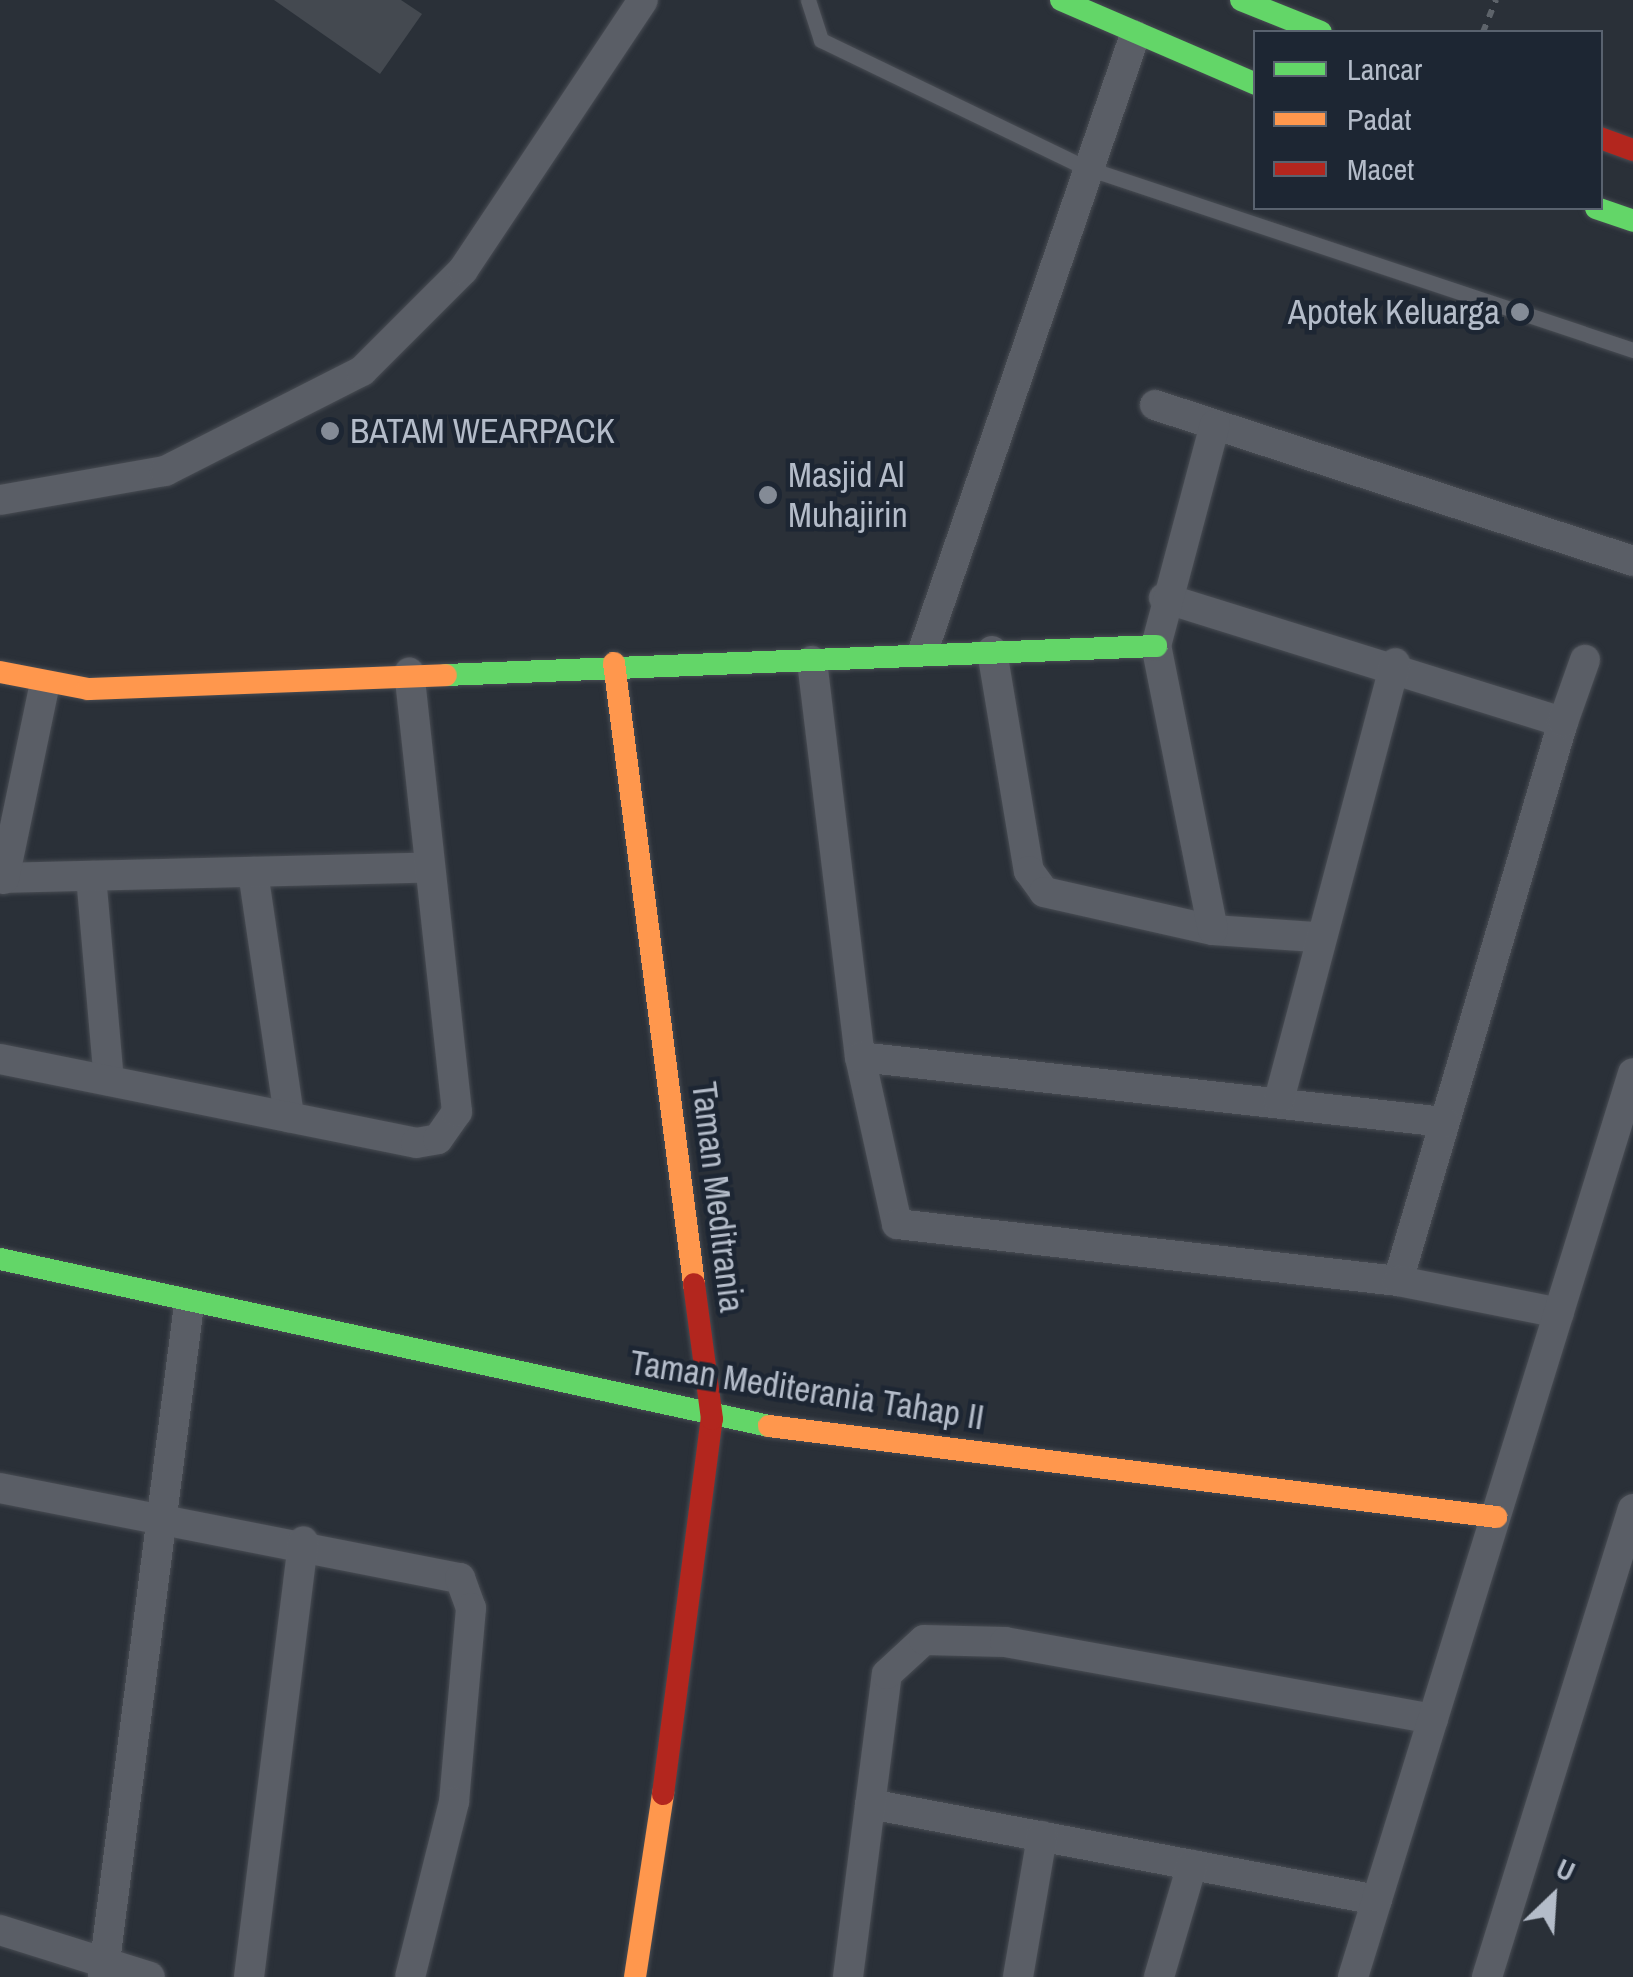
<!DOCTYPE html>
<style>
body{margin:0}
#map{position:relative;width:1633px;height:1977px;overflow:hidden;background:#2a3038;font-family:"Archivo Narrow",sans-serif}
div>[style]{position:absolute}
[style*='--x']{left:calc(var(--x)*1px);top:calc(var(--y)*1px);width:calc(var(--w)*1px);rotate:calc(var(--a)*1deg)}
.building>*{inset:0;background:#444950}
.path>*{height:6px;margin-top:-3px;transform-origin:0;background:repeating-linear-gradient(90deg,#5d636a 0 8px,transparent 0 16px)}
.roads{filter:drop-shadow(0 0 2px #484c53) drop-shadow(0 0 2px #484c53)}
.lane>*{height:15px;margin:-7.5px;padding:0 7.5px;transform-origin:7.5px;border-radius:7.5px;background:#5a5e66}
.street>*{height:30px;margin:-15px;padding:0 15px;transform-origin:15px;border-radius:15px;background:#5a5e66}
.fast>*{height:22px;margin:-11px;padding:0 11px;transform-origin:11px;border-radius:11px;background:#63d668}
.slow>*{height:22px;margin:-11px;padding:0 11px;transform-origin:11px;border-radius:11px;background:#ff974d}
.jam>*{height:22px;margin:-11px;padding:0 11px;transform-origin:11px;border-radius:11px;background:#b3261e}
.dots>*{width:28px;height:28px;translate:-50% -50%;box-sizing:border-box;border:5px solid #1d2633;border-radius:50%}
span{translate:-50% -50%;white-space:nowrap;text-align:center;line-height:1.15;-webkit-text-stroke:9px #1d2633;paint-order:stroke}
.poi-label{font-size:35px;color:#b4bcc9}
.right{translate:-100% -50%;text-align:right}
.left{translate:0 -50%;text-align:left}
.street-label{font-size:35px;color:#b4bcc9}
.legend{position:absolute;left:1253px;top:30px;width:350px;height:180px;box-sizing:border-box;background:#1d2633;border:2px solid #59626f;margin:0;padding:12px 18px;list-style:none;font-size:30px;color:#b4bcc9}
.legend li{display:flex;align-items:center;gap:20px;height:50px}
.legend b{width:50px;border:2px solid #59626f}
.north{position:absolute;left:1503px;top:1847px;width:100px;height:100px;-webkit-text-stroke:8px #1d2633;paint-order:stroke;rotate:25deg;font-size:28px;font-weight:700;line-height:40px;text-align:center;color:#b4bcc9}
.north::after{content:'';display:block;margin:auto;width:35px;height:45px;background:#b4bcc9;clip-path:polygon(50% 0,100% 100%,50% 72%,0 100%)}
</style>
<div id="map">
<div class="building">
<i style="clip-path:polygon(274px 0,401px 0,422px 14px,380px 74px)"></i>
</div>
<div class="path">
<i style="--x:1483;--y:32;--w:35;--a:-68"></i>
</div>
<div class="roads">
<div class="lane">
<i style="--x:808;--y:0;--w:42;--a:72"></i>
<i style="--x:821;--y:40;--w:292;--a:25.8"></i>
<i style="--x:1084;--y:167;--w:579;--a:18.43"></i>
</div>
<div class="street">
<i style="--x:1155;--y:405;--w:503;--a:18.07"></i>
<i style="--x:0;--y:500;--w:168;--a:-10"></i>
<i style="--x:165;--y:471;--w:221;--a:-26.9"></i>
<i style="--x:362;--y:371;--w:143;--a:-45"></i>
<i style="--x:463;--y:270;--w:324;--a:-56.3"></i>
<i style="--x:1164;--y:598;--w:418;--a:17.3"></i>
<i style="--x:1563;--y:722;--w:583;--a:106.45"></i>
<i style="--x:923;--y:651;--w:651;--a:-71.01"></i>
<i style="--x:992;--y:651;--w:223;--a:80.5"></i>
<i style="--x:1029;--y:871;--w:26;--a:54"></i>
<i style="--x:1044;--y:892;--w:173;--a:12.7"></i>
<i style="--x:1213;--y:930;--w:102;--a:3.9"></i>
<i style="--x:812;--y:661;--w:399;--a:83.1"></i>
<i style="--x:860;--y:1057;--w:171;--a:77.5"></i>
<i style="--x:897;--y:1224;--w:504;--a:6.49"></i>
<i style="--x:1398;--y:1281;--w:164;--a:11.2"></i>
<i style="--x:1563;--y:722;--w:66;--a:-70.5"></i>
<i style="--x:253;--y:872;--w:248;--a:81.6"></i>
<i style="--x:91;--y:876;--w:205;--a:85"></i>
<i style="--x:0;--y:878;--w:424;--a:-1.4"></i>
<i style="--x:4;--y:879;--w:196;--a:-78.2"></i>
<i style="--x:1213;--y:930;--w:290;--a:-101.3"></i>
<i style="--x:1156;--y:646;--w:229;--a:-75.1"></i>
<i style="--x:860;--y:1057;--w:588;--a:6.35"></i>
<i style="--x:0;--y:1059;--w:424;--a:11.4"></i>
<i style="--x:416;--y:1143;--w:22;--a:-10"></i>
<i style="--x:438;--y:1139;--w:33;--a:-55"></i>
<i style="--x:457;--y:1112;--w:442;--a:-96.2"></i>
<i style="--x:1279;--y:1100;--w:452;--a:-75.1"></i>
<i style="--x:0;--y:1488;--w:469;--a:11.1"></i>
<i style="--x:460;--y:1578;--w:32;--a:70"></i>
<i style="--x:471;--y:1608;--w:195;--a:95"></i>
<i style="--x:454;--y:1802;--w:180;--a:104.1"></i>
<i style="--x:870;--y:1804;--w:516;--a:10.72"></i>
<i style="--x:0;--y:1930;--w:157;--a:17.4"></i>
<i style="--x:103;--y:1977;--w:677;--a:-82.71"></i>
<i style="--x:249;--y:1977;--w:439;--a:-82.9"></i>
<i style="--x:848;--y:1977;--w:305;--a:-82.7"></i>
<i style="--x:887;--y:1674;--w:50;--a:-42.6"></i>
<i style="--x:924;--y:1640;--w:81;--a:1.4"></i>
<i style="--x:1005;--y:1642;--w:435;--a:10.2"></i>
<i style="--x:1018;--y:1977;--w:143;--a:-80.3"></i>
<i style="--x:1159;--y:1977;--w:117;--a:-73.6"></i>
<i style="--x:1353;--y:1977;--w:946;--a:-72.79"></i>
<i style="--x:1487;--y:1977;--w:490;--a:-72.7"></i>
</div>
<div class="fast">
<i style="--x:1061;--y:0;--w:212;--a:23.3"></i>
<i style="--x:1241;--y:0;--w:86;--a:21.8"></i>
<i style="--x:1596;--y:208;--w:39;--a:19"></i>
<i style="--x:446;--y:675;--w:711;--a:-2.34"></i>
<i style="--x:0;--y:1259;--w:787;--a:12.25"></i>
</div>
<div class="slow">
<i style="--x:614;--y:663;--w:626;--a:82.66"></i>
<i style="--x:0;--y:672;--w:90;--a:10.9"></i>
<i style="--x:88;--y:689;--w:358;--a:-2.2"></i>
<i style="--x:769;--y:1426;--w:733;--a:7.13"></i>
<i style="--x:635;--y:1977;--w:185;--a:-81.3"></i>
</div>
<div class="jam">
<i style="--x:1600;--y:138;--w:35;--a:20"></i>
<i style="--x:663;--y:1794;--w:378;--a:-82.6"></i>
<i style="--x:712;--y:1419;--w:136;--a:-97.6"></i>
</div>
</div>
<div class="dots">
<i style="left:1520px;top:312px;background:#848b96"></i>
<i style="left:330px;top:431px;background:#848b96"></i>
<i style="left:768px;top:495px;background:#848b96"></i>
</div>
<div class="poi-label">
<span class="right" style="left:1500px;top:312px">Apotek Keluarga</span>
<span class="left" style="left:350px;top:431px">BATAM WEARPACK</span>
<span class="left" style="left:788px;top:495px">Masjid Al<br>Muhajirin</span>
</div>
<div class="street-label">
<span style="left:718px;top:1197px;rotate:83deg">Taman Meditrania</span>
<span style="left:807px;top:1390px;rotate:9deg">Taman Mediterania Tahap II</span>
</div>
<ul class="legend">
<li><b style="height:12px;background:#63d668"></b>Lancar</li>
<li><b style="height:12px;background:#ff974d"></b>Padat</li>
<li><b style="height:12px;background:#b3261e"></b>Macet</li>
</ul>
<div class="north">U</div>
</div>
